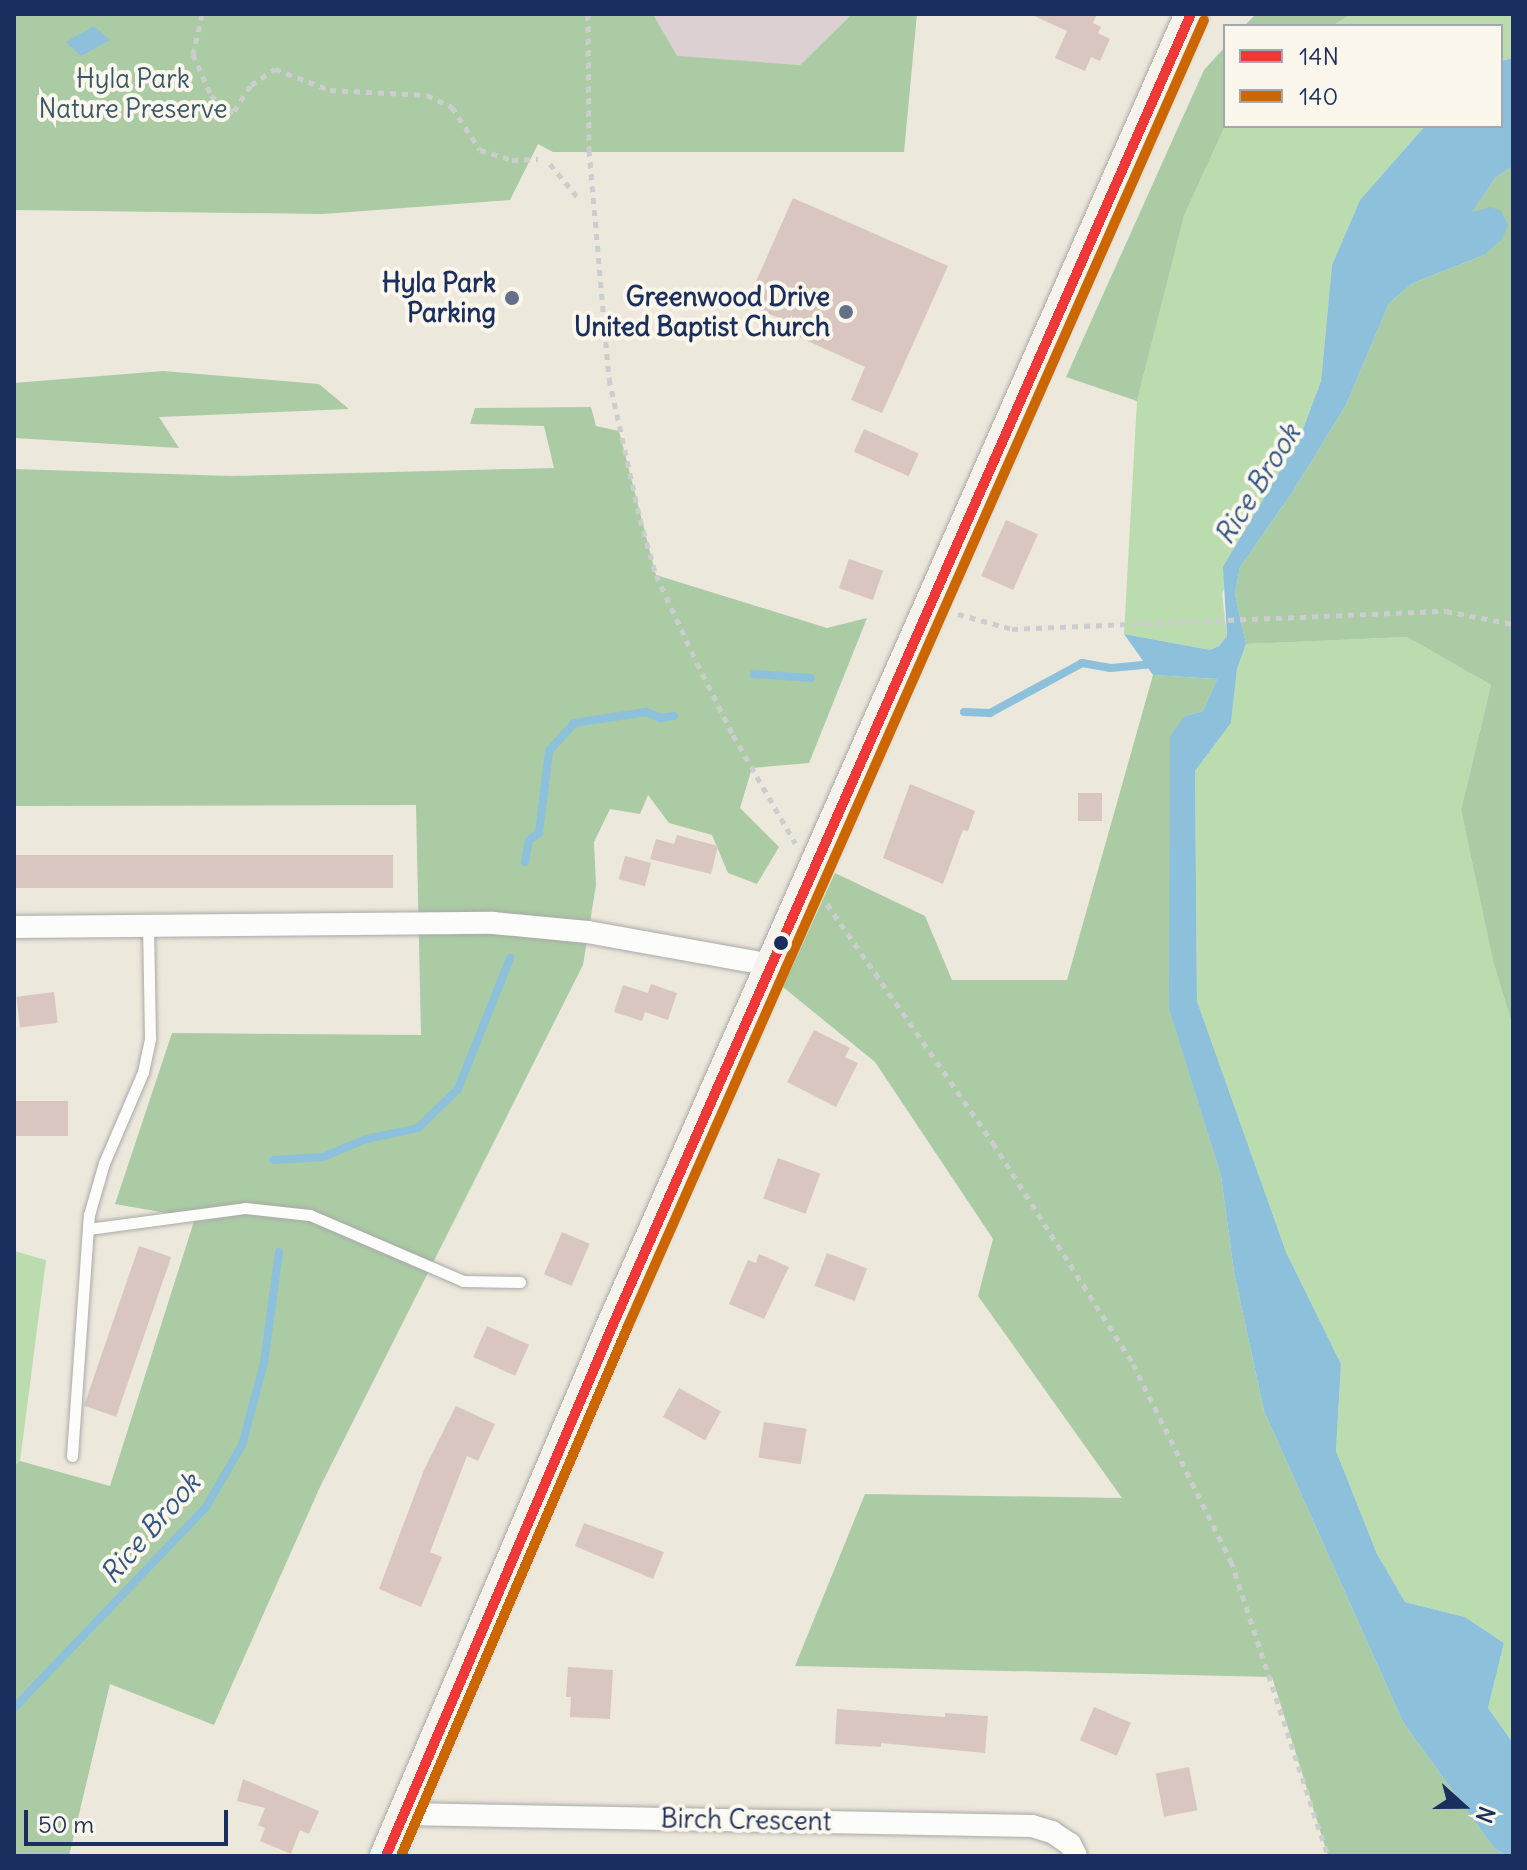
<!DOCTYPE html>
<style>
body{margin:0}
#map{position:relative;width:1527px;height:1870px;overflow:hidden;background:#ede8dc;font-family:Delius,sans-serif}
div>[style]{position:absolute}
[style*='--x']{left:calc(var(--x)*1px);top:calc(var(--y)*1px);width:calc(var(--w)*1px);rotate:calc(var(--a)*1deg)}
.industrial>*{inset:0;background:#ddd0d3}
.green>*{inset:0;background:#badcaf}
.forest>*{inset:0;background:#aacba4}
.water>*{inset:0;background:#8cc0db}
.stream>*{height:8px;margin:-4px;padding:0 4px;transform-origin:4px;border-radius:4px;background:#8cc0db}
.building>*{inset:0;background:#d9c6c0;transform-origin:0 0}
.path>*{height:5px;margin-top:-2.5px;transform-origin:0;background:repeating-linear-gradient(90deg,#cccdce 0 6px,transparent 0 12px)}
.roads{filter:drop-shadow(0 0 2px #a9a9a8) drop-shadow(0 0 2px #a9a9a8)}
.service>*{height:11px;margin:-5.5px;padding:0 5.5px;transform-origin:5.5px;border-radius:5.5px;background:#fcfcfa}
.minor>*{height:22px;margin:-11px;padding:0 11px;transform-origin:11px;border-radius:11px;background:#fcfcfa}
.secondary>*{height:32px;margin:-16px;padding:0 16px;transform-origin:16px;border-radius:16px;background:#f6f2ec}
.bus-1>*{height:10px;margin:-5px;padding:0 5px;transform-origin:5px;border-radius:5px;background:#f03838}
.bus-2>*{height:10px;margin:-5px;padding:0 5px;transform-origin:5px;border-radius:5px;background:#c60}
.dots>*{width:22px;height:22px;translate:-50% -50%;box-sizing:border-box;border:4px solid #fbf7ec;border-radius:50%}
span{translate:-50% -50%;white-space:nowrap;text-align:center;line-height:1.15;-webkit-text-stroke:8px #fbf7ec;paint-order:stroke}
.park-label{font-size:26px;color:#385869}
.poi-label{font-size:26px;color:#1b2f5e;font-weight:700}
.right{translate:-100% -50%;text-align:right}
.street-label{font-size:26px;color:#1b2f5e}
.water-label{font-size:28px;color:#305584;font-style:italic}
.frame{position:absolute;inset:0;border:16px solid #1b2f5e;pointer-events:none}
.legend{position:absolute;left:1223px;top:24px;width:280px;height:104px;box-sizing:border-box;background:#fbf7ec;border:2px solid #a1a7b3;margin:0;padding:10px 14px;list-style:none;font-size:24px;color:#1b2f5e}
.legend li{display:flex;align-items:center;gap:16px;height:40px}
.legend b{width:40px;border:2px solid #a1a7b3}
.north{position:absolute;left:1423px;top:1766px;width:80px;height:80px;-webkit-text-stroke:6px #fbf7ec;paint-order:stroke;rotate:111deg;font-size:22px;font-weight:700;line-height:32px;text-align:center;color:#1b2f5e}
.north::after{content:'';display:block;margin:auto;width:28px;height:36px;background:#1b2f5e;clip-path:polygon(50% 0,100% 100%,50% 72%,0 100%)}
.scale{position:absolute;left:24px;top:1810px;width:204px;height:36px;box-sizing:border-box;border:4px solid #1b2f5e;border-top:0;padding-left:10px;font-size:24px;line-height:28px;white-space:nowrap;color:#1b2f5e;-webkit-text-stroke:6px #fbf7ec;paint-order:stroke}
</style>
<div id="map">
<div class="industrial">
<i style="clip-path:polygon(653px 14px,852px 14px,800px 65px,677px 57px)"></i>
</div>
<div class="green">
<i style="clip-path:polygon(1352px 14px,1513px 14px,1513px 58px,1501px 61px,1501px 26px,1332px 26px)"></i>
<i style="clip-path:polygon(1225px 126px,1425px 126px,1360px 200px,1332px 265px,1321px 381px,1300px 437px,1260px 504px,1222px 594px,1227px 636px,1219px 646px,1210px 650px,1124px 634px,1137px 401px,1184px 216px)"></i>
<i style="clip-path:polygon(1407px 637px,1491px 685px,1461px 810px,1493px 961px,1513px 1027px,1513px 1743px,1488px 1708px,1504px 1643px,1465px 1617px,1405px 1602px,1377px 1554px,1336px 1451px,1341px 1364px,1286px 1252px,1197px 1001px,1195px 771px,1231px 723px,1237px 669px,1246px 644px)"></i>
<i style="clip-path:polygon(14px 1251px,46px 1260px,20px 1461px,14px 1466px)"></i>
</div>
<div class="forest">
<i style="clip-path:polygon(14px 14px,653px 14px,677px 56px,800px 65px,852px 14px,917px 14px,904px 152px,553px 152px,538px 144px,510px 200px,323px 214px,14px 210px)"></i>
<i style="clip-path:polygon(1256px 14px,1352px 14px,1332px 26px,1244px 26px)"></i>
<i style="clip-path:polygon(1225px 47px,1225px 126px,1184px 216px,1137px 401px,1066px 377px,1204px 70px)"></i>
<i style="clip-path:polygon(1513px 166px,1513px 1027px,1493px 961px,1461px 810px,1491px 685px,1407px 637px,1246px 644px,1235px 594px,1240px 567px,1290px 496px,1346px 405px,1389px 303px,1413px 283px,1484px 255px,1471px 213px,1495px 178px)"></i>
<i style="clip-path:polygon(163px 371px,319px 384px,349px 409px,159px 417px,179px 448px,14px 438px,14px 383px)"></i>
<i style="clip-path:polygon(591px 407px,596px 426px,619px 431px,656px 575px,827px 628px,867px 618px,809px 763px,752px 768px,740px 808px,779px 847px,757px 884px,728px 873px,712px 835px,669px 823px,648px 795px,640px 814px,610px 809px,594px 842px,596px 885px,583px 965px,320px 1487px,214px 1725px,110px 1684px,69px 1856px,14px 1856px,14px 1466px,20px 1461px,110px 1486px,195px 1218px,115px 1204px,172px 1033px,421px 1035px,416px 805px,14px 806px,14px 469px,231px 476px,554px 468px,544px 426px,470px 424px,475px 408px)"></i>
<i style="clip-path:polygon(1153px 675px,1217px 679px,1203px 711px,1185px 716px,1169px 1008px,1221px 1176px,1234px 1272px,1264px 1411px,1403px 1722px,1494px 1848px,1507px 1856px,1328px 1856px,1272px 1677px,795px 1666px,865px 1494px,1122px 1498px,978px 1296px,993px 1239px,875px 1062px,783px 987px,835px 873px,925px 916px,952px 980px,1067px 980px)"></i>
</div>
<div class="water">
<i style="clip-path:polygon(94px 26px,110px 40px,81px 56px,66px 42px)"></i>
<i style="clip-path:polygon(1513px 58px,1513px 166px,1495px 178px,1472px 212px,1491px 207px,1501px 211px,1508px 225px,1502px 239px,1484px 255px,1413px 283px,1389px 303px,1346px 405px,1290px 496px,1240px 567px,1235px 594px,1246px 644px,1237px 669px,1231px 723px,1195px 771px,1197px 1001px,1286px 1252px,1341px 1364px,1336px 1451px,1377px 1554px,1405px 1602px,1465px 1617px,1504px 1643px,1488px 1708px,1513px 1743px,1513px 1856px,1507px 1856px,1494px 1848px,1403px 1722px,1264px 1411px,1234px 1272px,1221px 1176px,1169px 1009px,1170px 736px,1185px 716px,1203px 711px,1217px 679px,1153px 675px,1124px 634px,1210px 650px,1219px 646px,1227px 636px,1223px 567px,1300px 437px,1321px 381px,1332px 265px,1360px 200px,1425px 126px,1501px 126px,1501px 61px)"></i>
</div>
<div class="stream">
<i style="--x:754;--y:674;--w:57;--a:4"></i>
<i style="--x:964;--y:712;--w:26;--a:2"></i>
<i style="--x:990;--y:713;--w:105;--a:-28.5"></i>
<i style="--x:1082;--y:663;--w:29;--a:10"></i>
<i style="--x:1111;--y:668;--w:43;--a:-5.3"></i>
<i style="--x:525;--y:862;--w:22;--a:-80"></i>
<i style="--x:529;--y:840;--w:12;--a:-35"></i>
<i style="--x:539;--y:833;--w:83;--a:-83"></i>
<i style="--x:549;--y:751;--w:38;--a:-48"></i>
<i style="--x:574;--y:723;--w:73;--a:-8.7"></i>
<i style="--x:646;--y:712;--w:16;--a:22"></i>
<i style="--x:661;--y:718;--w:13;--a:-9"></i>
<i style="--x:273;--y:1160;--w:50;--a:-3.4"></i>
<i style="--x:323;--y:1157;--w:47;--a:-22.7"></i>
<i style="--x:366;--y:1139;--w:53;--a:-11.9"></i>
<i style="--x:418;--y:1128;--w:56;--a:-44.3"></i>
<i style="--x:458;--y:1089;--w:141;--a:-68.3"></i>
<i style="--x:14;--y:1708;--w:278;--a:-46.3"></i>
<i style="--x:206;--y:1507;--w:72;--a:-59.9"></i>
<i style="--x:242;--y:1445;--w:85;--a:-75"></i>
<i style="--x:264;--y:1363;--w:112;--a:-82.3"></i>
</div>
<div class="building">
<i style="clip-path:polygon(1030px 14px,1097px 14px,1093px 23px,1101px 27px,1098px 33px,1110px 39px,1100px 61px,1091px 57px,1085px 71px,1055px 58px,1067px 31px)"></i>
<i style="clip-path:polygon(793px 198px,948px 266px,882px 413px,851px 400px,865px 367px,777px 327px,781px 319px,746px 304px)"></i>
<i style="left:864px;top:429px;width:60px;height:25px;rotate:24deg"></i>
<i style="left:1006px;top:520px;width:35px;height:61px;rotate:24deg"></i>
<i style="left:849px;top:559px;width:36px;height:31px;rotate:19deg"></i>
<i style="clip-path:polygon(910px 784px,975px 811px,968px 831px,963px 830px,943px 884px,883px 858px)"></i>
<i style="left:1078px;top:793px;width:24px;height:28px"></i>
<i style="clip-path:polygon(677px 835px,718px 846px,711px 874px,650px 859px,656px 839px,674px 844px)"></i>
<i style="left:393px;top:855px;width:33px;height:379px;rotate:90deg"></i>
<i style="left:625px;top:856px;width:27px;height:24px;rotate:15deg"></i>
<i style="clip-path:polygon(651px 984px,677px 993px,668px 1020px,645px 1012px,642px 1021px,614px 1012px,623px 985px,648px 993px)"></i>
<i style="left:54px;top:992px;width:31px;height:38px;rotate:83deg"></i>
<i style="clip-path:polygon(814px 1030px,850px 1048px,845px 1057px,858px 1063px,836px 1107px,787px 1082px)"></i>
<i style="left:14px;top:1101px;width:54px;height:35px"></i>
<i style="left:778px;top:1158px;width:45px;height:43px;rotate:20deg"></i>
<i style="left:562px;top:1232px;width:30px;height:46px;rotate:23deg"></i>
<i style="left:139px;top:1246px;width:34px;height:169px;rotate:19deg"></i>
<i style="left:827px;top:1253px;width:43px;height:35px;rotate:21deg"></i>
<i style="clip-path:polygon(759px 1254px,789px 1267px,764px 1319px,729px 1304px,748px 1260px,756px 1263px)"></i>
<i style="left:487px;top:1326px;width:46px;height:34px;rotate:24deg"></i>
<i style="left:679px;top:1388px;width:48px;height:33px;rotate:29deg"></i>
<i style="clip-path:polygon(456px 1406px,495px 1424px,478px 1461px,467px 1456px,430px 1552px,442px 1557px,421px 1607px,379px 1589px,424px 1470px)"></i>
<i style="left:764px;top:1422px;width:43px;height:36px;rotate:9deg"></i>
<i style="clip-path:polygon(584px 1523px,664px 1552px,653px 1579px,575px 1546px)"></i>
<i style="clip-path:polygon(568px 1667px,613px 1670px,610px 1719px,570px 1717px,571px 1697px,566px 1697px)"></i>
<i style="left:1094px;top:1707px;width:40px;height:36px;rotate:23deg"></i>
<i style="clip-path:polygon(837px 1709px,945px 1717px,945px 1713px,988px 1716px,985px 1753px,881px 1743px,881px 1747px,835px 1744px)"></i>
<i style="left:1189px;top:1767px;width:44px;height:34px;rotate:79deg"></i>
<i style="clip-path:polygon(243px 1779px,319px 1811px,309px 1834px,300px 1830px,291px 1854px,260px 1841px,265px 1828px,258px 1825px,265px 1808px,237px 1801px)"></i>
</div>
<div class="path">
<i style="--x:202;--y:14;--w:41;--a:102.7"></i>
<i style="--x:193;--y:54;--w:45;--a:66.3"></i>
<i style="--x:211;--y:95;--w:23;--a:45"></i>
<i style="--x:227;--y:111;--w:7;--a:0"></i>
<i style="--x:234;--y:111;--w:31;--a:-57"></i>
<i style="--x:251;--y:85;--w:29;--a:-34"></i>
<i style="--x:275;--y:69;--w:59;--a:20.9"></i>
<i style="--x:330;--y:90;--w:97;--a:3"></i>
<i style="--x:427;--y:95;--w:28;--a:26"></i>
<i style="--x:452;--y:107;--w:51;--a:56.9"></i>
<i style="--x:480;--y:150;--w:34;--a:17"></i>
<i style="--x:512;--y:160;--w:26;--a:-2"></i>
<i style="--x:588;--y:14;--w:136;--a:89.6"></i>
<i style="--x:589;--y:150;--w:230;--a:85"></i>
<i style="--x:609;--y:379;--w:143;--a:77.5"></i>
<i style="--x:640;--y:519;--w:58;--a:74.1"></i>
<i style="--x:656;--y:575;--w:97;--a:65"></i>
<i style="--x:697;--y:663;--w:80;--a:63.4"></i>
<i style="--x:733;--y:735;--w:125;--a:60.1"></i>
<i style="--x:550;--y:164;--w:47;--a:50.2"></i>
<i style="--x:958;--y:614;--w:56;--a:15.5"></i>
<i style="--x:1012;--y:629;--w:434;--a:-2.4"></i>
<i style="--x:1446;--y:611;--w:68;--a:11"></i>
<i style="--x:827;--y:904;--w:291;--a:55.2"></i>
<i style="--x:993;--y:1143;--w:262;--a:57.6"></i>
<i style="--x:1133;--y:1364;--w:220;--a:63.6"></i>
<i style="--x:1231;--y:1561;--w:311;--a:71.8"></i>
</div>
<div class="roads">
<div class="service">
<i style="--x:88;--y:1229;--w:158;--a:-7.6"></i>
<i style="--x:245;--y:1208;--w:65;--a:6.1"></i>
<i style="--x:310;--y:1215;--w:167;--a:23.3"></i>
<i style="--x:463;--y:1281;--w:57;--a:1"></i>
<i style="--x:72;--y:1456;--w:242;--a:-86"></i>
<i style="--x:89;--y:1215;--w:54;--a:-73.9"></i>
<i style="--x:104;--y:1163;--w:99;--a:-66.8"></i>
<i style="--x:143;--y:1072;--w:35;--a:-78"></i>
<i style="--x:150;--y:1038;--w:112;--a:-91"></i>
</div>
<div class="minor">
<i style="--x:14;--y:927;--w:479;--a:-0.5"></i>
<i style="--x:493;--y:923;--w:95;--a:5.4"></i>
<i style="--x:588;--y:932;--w:186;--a:10.2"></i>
<i style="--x:404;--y:1814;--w:628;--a:1.09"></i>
<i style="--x:1032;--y:1826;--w:21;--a:17"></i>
<i style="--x:1052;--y:1832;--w:22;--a:34"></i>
<i style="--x:1070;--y:1844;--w:13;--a:63"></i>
</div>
<div class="secondary">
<i style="--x:386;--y:1856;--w:583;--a:-66.87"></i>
<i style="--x:615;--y:1320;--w:1427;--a:-66.2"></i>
</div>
</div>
<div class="bus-1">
<i style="--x:386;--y:1856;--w:583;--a:-66.87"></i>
<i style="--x:615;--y:1320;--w:1427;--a:-66.2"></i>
</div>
<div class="bus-2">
<i style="--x:401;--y:1856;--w:577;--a:-66.81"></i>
<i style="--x:628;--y:1326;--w:1427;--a:-66.2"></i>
</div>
<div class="dots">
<i style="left:512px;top:298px;background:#64708a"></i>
<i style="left:846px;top:312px;background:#64708a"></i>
<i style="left:781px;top:943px;background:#1b2f5e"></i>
</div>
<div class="park-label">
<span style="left:133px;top:94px">Hyla Park<br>Nature Preserve</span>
</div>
<div class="poi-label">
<span class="right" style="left:496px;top:298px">Hyla Park<br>Parking</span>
<span class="right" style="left:830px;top:312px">Greenwood Drive<br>United Baptist Church</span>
</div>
<div class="street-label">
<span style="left:746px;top:1820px;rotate:1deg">Birch Crescent</span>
</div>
<div class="water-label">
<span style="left:1257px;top:484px;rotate:-58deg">Rice Brook</span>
<span style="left:150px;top:1528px;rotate:-49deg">Rice Brook</span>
</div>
<div class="frame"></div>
<ul class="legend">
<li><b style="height:10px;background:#f03838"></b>14N</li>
<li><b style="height:10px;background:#c60"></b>140</li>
</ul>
<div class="north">N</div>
<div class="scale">50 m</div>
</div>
